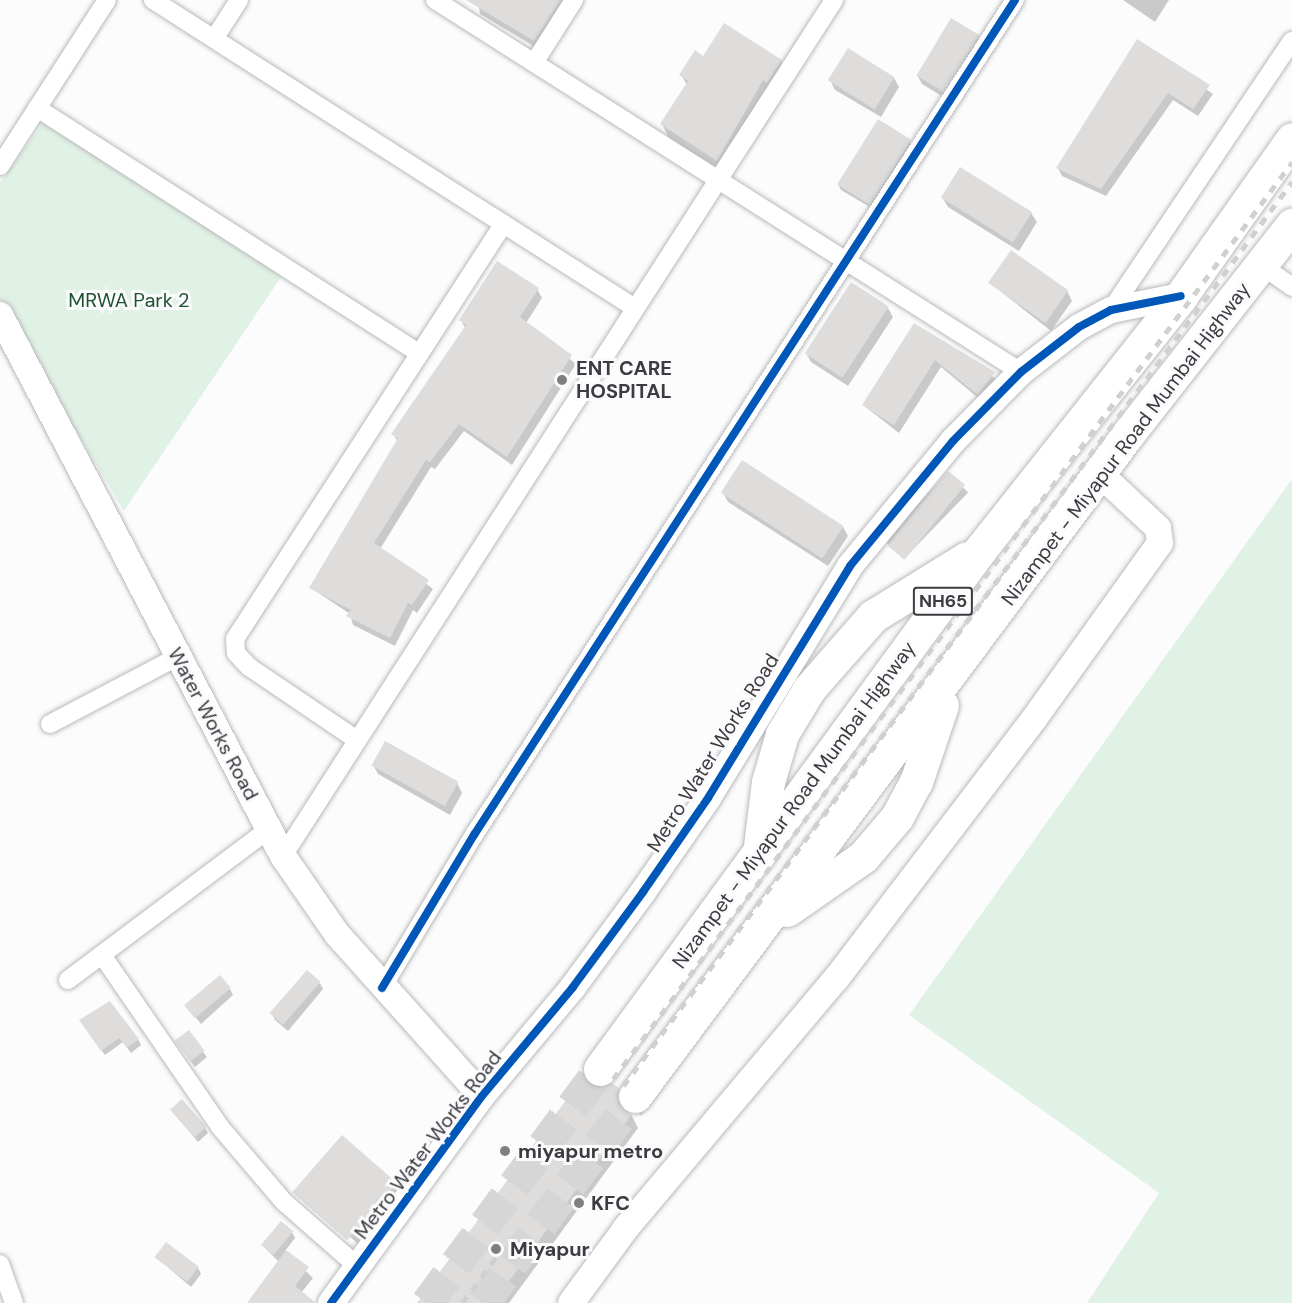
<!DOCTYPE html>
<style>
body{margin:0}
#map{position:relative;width:1292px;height:1303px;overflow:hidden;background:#fcfcfd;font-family:"DM Sans",sans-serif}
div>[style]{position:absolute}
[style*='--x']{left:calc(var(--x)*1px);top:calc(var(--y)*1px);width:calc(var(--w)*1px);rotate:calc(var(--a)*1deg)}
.green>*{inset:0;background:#e0f2e5}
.shadow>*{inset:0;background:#0003;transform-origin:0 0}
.building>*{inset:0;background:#dedddc;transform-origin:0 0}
.highway-tunnel>*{height:33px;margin-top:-16.5px;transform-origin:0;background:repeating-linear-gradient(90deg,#d6d6d7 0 33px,transparent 0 49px)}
.roads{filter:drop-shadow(0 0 2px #bababc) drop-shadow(0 0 2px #bababc)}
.street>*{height:18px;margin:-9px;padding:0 9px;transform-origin:9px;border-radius:9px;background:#fff}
.secondary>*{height:26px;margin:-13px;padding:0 13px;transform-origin:13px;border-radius:13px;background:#fff}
.highway>*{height:33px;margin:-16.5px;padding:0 16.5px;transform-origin:16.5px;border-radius:16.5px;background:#fff}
.rail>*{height:4.5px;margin-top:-2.25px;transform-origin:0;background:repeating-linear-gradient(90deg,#d0d0d0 0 8px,transparent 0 16px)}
.cycleway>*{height:8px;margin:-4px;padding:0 4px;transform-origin:4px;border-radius:4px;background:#0057b8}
.dots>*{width:16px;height:16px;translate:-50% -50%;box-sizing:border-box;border:3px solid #fbfbfe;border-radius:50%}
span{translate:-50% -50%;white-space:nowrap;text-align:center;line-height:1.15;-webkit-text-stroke:6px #fbfbfe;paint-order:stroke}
.shield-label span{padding:2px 4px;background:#fbfbfe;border:2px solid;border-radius:4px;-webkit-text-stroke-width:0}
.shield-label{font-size:18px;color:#3c3c3f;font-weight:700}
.park-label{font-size:20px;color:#1d512f}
.poi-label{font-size:20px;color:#3c3c3f;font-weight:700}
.left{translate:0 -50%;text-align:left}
.street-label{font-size:20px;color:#3c3c3f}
</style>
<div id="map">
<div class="green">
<i style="clip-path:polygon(49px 115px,287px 268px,124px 511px,0 303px,0 182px)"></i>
<i style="clip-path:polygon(1292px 479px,1292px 1303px,1087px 1303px,1159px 1193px,909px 1015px)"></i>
</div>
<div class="shadow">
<i style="clip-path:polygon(478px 0,574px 0,540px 50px,480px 14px)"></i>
<i style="clip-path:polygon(1123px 0,1169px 0,1155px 22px)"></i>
<i style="clip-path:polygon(978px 36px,983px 46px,948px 100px,922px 84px,917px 75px)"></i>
<i style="clip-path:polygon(1138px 41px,1213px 94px,1198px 116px,1173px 100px,1106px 196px,1062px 176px,1058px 168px)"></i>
<i style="clip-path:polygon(704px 58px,781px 61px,790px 76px,726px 175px,670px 140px,662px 124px,687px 85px,681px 75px)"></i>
<i style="clip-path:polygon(894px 78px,899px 87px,881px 117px,835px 90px,830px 80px)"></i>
<i style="clip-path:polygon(910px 141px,913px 147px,873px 209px,841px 190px,838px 184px)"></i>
<i style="clip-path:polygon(960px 169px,1031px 213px,1037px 222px,1019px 251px,948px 207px,942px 197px)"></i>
<i style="clip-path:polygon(990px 283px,1067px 291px,1072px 301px,1051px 331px)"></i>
<i style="clip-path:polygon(537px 289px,542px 298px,526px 323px,576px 364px,512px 465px,464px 431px,435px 469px,431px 467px,380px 549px,433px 589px,417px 613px,413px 610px,395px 646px,353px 625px,350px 614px,311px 588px,398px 442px,393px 434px,465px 328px,461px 320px)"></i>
<i style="clip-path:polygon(888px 308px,893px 317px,848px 386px,811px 362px,806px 353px)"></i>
<i style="clip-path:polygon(915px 325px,999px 381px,983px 402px,941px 367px,899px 433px,863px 405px)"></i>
<i style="left:948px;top:473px;width:28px;height:93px;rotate:44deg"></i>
<i style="clip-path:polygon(723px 493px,843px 527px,848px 536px,828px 566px,728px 502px)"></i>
<i style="clip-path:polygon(373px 765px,457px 783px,462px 793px,450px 815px,378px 774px)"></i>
<i style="clip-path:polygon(320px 983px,323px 989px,288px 1031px,275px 1020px,272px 1014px)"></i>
<i style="clip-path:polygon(230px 989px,233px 995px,201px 1024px,187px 1007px)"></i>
<i style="clip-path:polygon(84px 1026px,138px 1039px,141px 1045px,131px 1053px,123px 1042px,105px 1055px)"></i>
<i style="clip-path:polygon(180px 1047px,203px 1052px,207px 1057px,195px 1067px)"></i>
<i style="clip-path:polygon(597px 1089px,618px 1089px,638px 1128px,509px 1303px,419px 1303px)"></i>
<i style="clip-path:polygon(171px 1110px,205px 1128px,208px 1133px,198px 1142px)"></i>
<i style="clip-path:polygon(396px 1184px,401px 1193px,360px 1245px,297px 1195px)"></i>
<i style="clip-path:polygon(292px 1232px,295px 1238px,285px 1251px,313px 1278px,301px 1293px,314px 1303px,248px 1303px,279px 1262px,263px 1246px)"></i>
<i style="clip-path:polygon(156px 1257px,198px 1268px,201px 1274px,191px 1287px)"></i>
</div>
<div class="building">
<i style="clip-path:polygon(466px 0,561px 0,534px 41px)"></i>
<i style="left:951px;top:18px;width:33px;height:67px;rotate:31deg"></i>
<i style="clip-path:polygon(724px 23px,782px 60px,767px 83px,763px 80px,717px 161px,660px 124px,688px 81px,679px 75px,695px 50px,703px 56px)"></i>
<i style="clip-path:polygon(1137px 39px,1210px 85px,1193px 109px,1168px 93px,1101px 189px,1056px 168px)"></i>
<i style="left:848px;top:48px;width:55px;height:38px;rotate:32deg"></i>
<i style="left:878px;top:119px;width:39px;height:77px;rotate:32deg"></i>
<i style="left:960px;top:167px;width:85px;height:36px;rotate:32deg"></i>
<i style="left:1011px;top:250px;width:70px;height:40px;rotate:35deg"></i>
<i style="clip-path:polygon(497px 261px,539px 288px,520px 317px,572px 355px,507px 457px,459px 424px,430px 462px,426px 460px,374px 543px,429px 580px,412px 605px,408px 603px,390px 638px,346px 616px,351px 610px,309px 588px,398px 438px,391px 434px,466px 325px,459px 320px)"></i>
<i style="left:851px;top:282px;width:45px;height:85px;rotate:33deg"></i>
<i style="clip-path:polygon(914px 323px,995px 372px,978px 395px,935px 360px,894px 425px,862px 405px)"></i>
<i style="left:742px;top:460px;width:121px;height:39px;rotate:33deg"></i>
<i style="left:948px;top:471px;width:22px;height:96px;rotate:39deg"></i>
<i style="left:385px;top:741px;width:84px;height:28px;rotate:29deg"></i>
<i style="left:307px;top:970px;width:18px;height:57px;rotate:41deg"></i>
<i style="left:220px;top:975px;width:17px;height:47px;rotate:50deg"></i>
<i style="clip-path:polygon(110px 1001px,139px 1039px,127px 1048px,119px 1038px,101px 1051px,79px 1020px)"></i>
<i style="left:189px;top:1030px;width:26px;height:18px;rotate:53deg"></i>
<i style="clip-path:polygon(583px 1077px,597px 1088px,612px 1083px,619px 1088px,618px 1104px,632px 1114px,493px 1303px,417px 1303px)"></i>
<i style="left:182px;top:1099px;width:37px;height:16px;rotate:49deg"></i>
<i style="left:342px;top:1135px;width:73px;height:76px;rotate:41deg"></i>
<i style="left:281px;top:1221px;width:16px;height:31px;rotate:40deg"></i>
<i style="left:166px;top:1242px;width:41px;height:19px;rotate:37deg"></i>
<i style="clip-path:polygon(286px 1250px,309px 1267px,295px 1286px,316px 1303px,247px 1303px)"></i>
</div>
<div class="highway-tunnel">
<i style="--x:427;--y:1303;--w:291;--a:-53.5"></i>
<i style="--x:483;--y:1303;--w:257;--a:-53.7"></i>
</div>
<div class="roads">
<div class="street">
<i style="--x:153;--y:0;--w:572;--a:32.58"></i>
<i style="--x:435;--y:0;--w:694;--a:32.41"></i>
<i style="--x:214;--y:39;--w:46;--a:-57.3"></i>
<i style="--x:534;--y:63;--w:75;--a:-57.6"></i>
<i style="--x:37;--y:108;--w:454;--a:32.7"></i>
<i style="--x:0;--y:166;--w:197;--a:-57.2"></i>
<i style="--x:1261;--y:265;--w:38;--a:35"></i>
<i style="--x:1111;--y:310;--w:324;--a:-56.1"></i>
<i style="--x:50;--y:724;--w:144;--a:-27.8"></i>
<i style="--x:357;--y:740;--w:130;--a:-145.9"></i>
<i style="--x:249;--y:667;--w:19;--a:-133"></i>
<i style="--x:236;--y:653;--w:14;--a:-94"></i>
<i style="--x:235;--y:639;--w:494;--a:-57.1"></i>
<i style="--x:283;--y:856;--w:1018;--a:-57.23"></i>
<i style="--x:102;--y:955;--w:209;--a:55.5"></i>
<i style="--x:220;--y:1127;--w:99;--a:49.5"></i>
<i style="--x:284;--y:1202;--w:97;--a:41.2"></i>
<i style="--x:68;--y:980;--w:251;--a:-36.9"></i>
<i style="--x:382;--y:988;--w:179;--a:-59"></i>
<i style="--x:474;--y:835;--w:995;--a:-57.06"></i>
<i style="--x:0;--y:1264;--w:41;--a:70.3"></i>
</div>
<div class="secondary">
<i style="--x:0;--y:315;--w:611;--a:62.39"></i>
<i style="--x:283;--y:856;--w:95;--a:55.3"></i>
<i style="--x:337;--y:934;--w:217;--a:48.2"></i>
<i style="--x:331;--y:1303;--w:256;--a:-53.9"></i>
<i style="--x:482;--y:1096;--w:142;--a:-50.1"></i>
<i style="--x:573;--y:987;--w:118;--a:-53.6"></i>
<i style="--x:643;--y:892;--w:114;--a:-55.3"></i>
<i style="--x:708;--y:798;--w:272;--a:-58.5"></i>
<i style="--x:850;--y:566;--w:162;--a:-50.5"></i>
<i style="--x:953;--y:441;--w:97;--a:-45.4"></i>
<i style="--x:1021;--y:372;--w:73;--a:-37.8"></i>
<i style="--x:1079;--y:327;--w:36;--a:-28"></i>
<i style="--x:1111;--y:310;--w:71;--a:-11.3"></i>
<i style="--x:571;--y:1303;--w:93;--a:-53.7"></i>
<i style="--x:626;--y:1228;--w:326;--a:-49.9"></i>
<i style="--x:836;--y:979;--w:327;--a:-52.7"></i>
<i style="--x:1034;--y:719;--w:216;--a:-54.4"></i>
<i style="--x:1160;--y:543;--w:15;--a:-98"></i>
<i style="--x:1158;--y:528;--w:79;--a:-137"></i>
</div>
<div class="highway">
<i style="--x:759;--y:854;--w:73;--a:-82.9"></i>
<i style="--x:768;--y:782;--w:50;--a:-73.7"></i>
<i style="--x:782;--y:734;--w:52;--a:-59"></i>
<i style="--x:809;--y:689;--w:97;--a:-48.8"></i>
<i style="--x:873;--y:616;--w:110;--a:-31.7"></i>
<i style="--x:787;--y:910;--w:93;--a:-34.9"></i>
<i style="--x:863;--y:857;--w:52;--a:-49.6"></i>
<i style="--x:897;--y:817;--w:40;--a:-62"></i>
<i style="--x:916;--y:782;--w:81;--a:-71.3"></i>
<i style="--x:600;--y:1069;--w:643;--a:-53.79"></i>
<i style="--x:980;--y:550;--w:324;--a:-51.6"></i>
<i style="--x:1181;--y:296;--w:192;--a:-54.7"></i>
<i style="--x:635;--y:1096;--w:825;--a:-53.32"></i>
<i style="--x:1128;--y:434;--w:266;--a:-51.9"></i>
</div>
</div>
<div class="rail">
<i style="--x:613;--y:1079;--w:1141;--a:-53.48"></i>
<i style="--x:623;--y:1086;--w:1125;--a:-53.5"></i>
<i style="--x:462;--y:1303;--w:64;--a:-53.3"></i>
</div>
<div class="cycleway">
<i style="--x:382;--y:988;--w:179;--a:-59"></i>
<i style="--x:474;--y:835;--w:995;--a:-57.06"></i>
<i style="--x:331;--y:1303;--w:256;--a:-53.9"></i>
<i style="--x:482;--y:1096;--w:142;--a:-50.1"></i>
<i style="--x:573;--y:987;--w:118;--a:-53.6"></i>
<i style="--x:643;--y:892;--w:114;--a:-55.3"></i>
<i style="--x:708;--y:798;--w:272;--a:-58.5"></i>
<i style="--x:850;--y:566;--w:162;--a:-50.5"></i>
<i style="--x:953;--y:441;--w:97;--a:-45.4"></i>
<i style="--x:1021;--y:372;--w:73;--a:-37.8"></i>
<i style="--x:1079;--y:327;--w:36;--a:-28"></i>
<i style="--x:1111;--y:310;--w:71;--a:-11.3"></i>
</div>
<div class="dots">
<i style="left:562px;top:380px;background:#7f7f82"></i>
<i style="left:505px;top:1151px;background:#7f7f82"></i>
<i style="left:579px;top:1203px;background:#7f7f82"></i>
<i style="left:496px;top:1249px;background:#7f7f82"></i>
</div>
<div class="shield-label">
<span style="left:943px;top:601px">NH65</span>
</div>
<div class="park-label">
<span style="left:129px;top:300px">MRWA Park 2</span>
</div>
<div class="poi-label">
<span class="left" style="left:576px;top:380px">ENT CARE<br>HOSPITAL</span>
<span class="left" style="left:518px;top:1151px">miyapur metro</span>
<span class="left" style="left:591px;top:1203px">KFC</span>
<span class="left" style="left:510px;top:1249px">Miyapur</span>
</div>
<div class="street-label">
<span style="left:1126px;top:444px;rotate:-53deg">Nizampet - Miyapur Road Mumbai Highway</span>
<span style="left:213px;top:724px;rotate:62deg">Water Works Road</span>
<span style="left:713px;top:753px;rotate:-58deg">Metro Water Works Road</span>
<span style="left:794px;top:805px;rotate:-54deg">Nizampet - Miyapur Road Mumbai Highway</span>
<span style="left:428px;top:1145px;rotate:-53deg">Metro Water Works Road</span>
</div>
</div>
